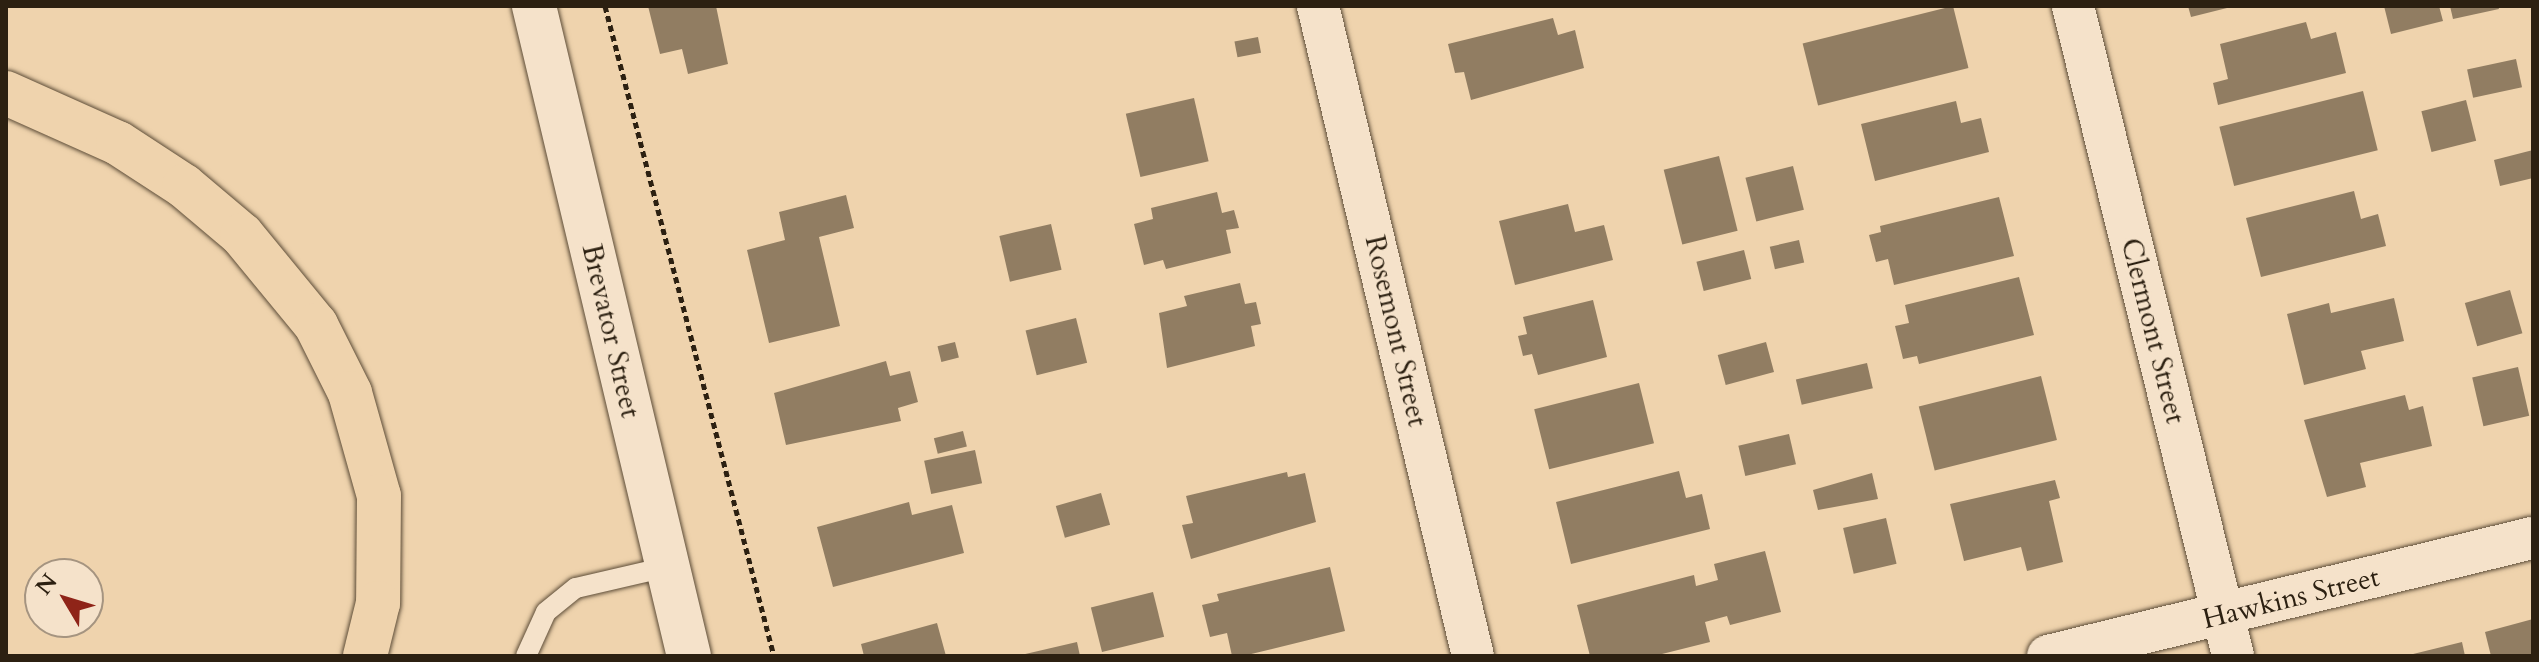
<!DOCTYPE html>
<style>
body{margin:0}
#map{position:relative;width:2539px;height:662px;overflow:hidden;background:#efd3ad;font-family:Cardo,serif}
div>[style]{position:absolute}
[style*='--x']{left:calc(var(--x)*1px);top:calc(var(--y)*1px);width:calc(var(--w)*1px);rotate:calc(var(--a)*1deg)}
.building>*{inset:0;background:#917d62;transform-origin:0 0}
.path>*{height:5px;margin-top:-2.5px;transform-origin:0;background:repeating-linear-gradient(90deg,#2c2011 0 6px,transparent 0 10px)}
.roads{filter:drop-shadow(0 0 2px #5d4d38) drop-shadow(0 0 2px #5d4d38)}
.lane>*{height:20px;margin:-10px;padding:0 10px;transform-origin:10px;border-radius:10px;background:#f5e2ca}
.street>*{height:42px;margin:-21px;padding:0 21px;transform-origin:21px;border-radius:21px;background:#f5e2ca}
.secondary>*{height:44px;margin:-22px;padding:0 22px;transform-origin:22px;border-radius:22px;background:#f5e2ca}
.highway>*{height:44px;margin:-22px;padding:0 22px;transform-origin:22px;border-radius:22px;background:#efd3ad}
span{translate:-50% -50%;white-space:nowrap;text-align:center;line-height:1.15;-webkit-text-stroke:6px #f5e2ca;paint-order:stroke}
.street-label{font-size:28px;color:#2c2011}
.frame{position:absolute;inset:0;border:8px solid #2c2011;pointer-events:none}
.north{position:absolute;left:24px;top:558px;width:80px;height:80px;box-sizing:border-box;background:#f5e2ca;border:2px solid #a59480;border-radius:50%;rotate:308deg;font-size:22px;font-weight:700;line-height:32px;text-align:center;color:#2c2011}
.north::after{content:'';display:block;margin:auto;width:28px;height:36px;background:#8f2418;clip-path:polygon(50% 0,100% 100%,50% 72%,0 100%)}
</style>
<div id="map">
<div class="building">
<i style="clip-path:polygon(648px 6px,716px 6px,728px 64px,688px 74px,682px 49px,660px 54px)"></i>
<i style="left:1953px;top:6px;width:64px;height:155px;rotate:76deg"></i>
<i style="clip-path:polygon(2188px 6px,2231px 6px,2231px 7px,2191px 17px)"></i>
<i style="clip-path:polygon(2384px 6px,2439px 6px,2443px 21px,2391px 34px)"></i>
<i style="clip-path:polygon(2450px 6px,2498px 6px,2499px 9px,2453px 19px)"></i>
<i style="clip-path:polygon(1553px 18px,1558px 35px,1575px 30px,1584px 68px,1471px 100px,1464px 72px,1455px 73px,1448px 44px)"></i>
<i style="clip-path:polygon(2306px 22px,2311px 39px,2336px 32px,2346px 73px,2218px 105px,2213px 83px,2228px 79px,2220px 44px)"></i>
<i style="left:1258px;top:37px;width:16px;height:24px;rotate:79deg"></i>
<i style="left:2516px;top:59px;width:29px;height:50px;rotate:78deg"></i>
<i style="left:2363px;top:91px;width:61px;height:148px;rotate:76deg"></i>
<i style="left:1194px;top:98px;width:65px;height:70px;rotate:77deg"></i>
<i style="left:2466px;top:100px;width:42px;height:46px;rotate:76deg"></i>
<i style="clip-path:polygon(1956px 101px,1961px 123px,1981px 118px,1989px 152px,1875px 181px,1861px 124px)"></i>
<i style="clip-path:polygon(2533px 150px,2533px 178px,2500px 186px,2494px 160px)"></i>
<i style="left:1719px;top:156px;width:77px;height:57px;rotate:76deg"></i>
<i style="left:1793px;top:166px;width:45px;height:49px;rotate:76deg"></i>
<i style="clip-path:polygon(2354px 191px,2361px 219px,2378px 214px,2386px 246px,2261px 277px,2246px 218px)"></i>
<i style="clip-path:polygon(1217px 192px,1222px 213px,1234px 210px,1239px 228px,1226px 230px,1231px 253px,1166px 269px,1163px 260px,1144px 265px,1134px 224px,1153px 219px,1151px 208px)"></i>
<i style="clip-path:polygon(846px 195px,854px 228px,819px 237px,840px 326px,769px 343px,747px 250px,785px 240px,779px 212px)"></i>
<i style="clip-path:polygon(1999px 197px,2014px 256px,1894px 285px,1888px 259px,1876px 262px,1869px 235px,1881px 232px,1880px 226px)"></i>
<i style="clip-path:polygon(1568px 204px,1575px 232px,1604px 225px,1613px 260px,1515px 285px,1499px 221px)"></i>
<i style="left:1051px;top:224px;width:47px;height:53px;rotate:77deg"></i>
<i style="left:1799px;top:240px;width:23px;height:30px;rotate:77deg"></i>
<i style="left:1744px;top:250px;width:30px;height:49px;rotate:76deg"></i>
<i style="clip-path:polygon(2019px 277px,2034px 335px,1919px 364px,1917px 356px,1903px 359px,1895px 326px,1909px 323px,1905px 305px)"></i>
<i style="clip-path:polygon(1240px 283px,1245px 304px,1256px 302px,1261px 324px,1251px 326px,1255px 346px,1167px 368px,1159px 313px,1187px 306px,1184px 296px)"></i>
<i style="left:2510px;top:290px;width:45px;height:47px;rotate:74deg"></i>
<i style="clip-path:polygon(2394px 298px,2404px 341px,2361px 351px,2366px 369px,2304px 385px,2287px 314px,2329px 303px,2331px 313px)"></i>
<i style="clip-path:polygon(1593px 300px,1607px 357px,1538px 375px,1532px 354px,1523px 356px,1518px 336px,1527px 334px,1523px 317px)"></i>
<i style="left:1076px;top:318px;width:46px;height:52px;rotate:76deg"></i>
<i style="left:955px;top:342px;width:16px;height:18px;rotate:76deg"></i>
<i style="left:1766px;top:342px;width:31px;height:50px;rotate:75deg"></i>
<i style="clip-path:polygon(886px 361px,890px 376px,910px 371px,918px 402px,898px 408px,901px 421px,786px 445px,774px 393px)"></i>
<i style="left:1867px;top:363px;width:26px;height:73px;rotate:77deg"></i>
<i style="left:2518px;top:367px;width:50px;height:47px;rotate:77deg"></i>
<i style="left:2041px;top:376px;width:66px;height:126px;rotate:76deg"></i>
<i style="left:1639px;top:383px;width:62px;height:108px;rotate:76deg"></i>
<i style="clip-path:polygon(2405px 395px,2409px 410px,2423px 406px,2432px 446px,2360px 463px,2366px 487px,2327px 497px,2304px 420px)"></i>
<i style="left:963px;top:431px;width:16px;height:30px;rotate:76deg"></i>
<i style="left:1789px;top:434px;width:31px;height:52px;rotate:77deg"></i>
<i style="left:975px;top:450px;width:34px;height:52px;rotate:78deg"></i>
<i style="clip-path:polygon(1679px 471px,1686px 498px,1702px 494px,1710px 529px,1571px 564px,1556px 502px)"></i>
<i style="clip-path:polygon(1287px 472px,1288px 477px,1305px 473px,1316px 522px,1191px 559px,1182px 525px,1193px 523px,1186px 496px)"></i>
<i style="clip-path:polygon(1872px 473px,1878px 499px,1818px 510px,1813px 490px)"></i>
<i style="clip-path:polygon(2055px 480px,2060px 498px,2049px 501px,2063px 562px,2027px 571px,2021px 547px,1964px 561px,1950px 504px)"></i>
<i style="left:1101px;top:493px;width:33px;height:47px;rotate:74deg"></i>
<i style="clip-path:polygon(909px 502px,912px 515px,952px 505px,964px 553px,833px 587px,817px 527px)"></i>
<i style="left:1886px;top:518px;width:47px;height:44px;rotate:77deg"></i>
<i style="clip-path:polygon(1765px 551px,1781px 612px,1730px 625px,1727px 616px,1705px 622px,1710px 642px,1654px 656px,1590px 656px,1577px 605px,1694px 575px,1696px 586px,1718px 580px,1714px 564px)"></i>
<i style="clip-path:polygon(1330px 567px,1345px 631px,1243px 656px,1232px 656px,1227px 633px,1210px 637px,1202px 605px,1219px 601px,1217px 594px)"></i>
<i style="left:1153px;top:592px;width:46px;height:64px;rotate:76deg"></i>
<i style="clip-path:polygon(2533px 619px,2533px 656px,2491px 656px,2485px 632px)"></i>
<i style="clip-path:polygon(937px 623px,946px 656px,864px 656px,861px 644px)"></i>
<i style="clip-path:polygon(1077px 642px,1080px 656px,1022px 656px,1021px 655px)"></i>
<i style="clip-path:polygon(2462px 642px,2465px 656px,2409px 656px,2409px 655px)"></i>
</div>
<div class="path">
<i style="--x:605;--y:6;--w:672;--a:75.43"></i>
</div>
<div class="roads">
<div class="lane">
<i style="--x:526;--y:656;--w:48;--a:-65.6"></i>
<i style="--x:546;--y:612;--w:38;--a:-39"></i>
<i style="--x:576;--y:588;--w:93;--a:-13"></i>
</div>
<div class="street">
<i style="--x:1318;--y:6;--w:668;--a:76.59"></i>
<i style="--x:2073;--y:6;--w:669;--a:76.17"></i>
<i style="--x:2048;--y:656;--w:499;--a:-13.7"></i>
</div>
<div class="secondary">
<i style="--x:534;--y:6;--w:668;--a:76.59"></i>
</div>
<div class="highway">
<i style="--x:6;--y:93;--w:123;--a:24.1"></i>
<i style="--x:118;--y:143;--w:79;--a:33.1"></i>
<i style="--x:184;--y:186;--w:76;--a:40.2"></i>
<i style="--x:242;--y:235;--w:117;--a:50.6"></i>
<i style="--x:316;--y:325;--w:76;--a:63.4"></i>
<i style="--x:350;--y:393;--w:107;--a:74.3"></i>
<i style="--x:379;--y:496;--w:107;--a:90.5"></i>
<i style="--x:378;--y:603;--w:55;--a:103.8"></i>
</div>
</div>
<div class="street-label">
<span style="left:611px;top:331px;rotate:77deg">Brevator Street</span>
<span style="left:1396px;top:331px;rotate:77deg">Rosemont Street</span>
<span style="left:2153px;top:331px;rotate:76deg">Clermont Street</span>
<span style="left:2291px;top:598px;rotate:-14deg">Hawkins Street</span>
</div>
<div class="frame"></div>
<div class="north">N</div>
</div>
